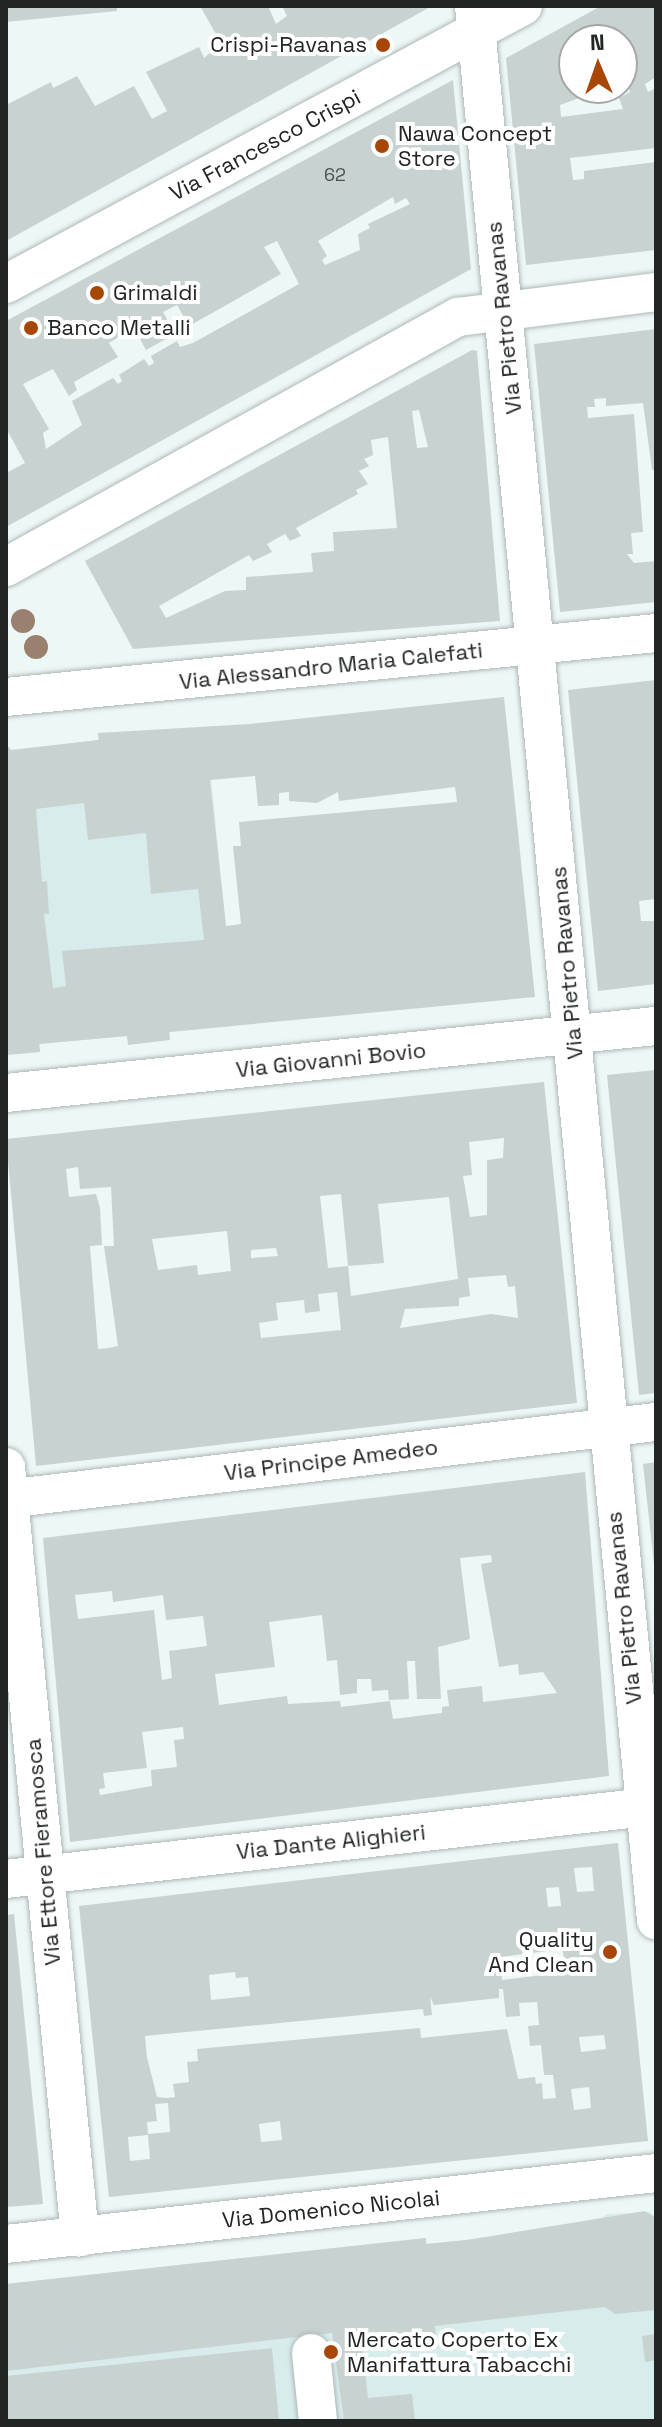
<!DOCTYPE html>
<style>
body{margin:0}
#map{position:relative;width:662px;height:2427px;overflow:hidden;background:#edf7f6;font-family:"Space Grotesk",sans-serif}
div>[style]{position:absolute}
[style*='--x']{left:calc(var(--x)*1px);top:calc(var(--y)*1px);width:calc(var(--w)*1px);rotate:calc(var(--a)*1deg)}
.built>*{inset:0;background:#d9ecec}
.building>*{inset:0;background:#c8d2d1}
.roads{filter:drop-shadow(0 0 2px #aeb7b7) drop-shadow(0 0 2px #aeb7b7)}
.minor>*{height:38px;margin:-19px;padding:0 19px;transform-origin:19px;border-radius:19px;background:#fff}
.trees>*{width:24px;height:24px;margin:-12px;border-radius:50%;background:#99806f}
.dots>*{width:22px;height:22px;translate:-50% -50%;box-sizing:border-box;border:4px solid #fff;border-radius:50%}
span{translate:-50% -50%;white-space:nowrap;text-align:center;line-height:1.15;-webkit-text-stroke:8px #fff;paint-order:stroke}
.number-label{font-size:18px;color:#4b504f}
.number-label span{-webkit-text-stroke-width:0}
.poi-label{font-size:22px;color:#212524}
.right{translate:-100% -50%;text-align:right}
.left{translate:0 -50%;text-align:left}
.street-label{font-size:22px;color:#212524}
.frame{position:absolute;inset:0;border:8px solid #212524;pointer-events:none}
.north{position:absolute;left:558px;top:24px;width:80px;height:80px;box-sizing:border-box;background:#fff;border:2px solid #a6a8a7;border-radius:50%;rotate:358deg;font-size:22px;font-weight:700;line-height:32px;text-align:center;color:#212524}
.north::after{content:'';display:block;margin:auto;width:28px;height:36px;background:#a84606;clip-path:polygon(50% 0,100% 100%,50% 72%,0 100%)}
</style>
<div id="map">
<div class="built">
<i style="clip-path:polygon(206px 728px,236px 1026px,170px 1032px,170px 1040px,127px 1036px,40px 1044px,40px 1052px,6px 1055px,6px 744px,12px 750px,98px 740px,98px 733px)"></i>
<i style="clip-path:polygon(650px 2212px,656px 2218px,656px 2421px,6px 2421px,6px 2284px,426px 2238px,427px 2244px,466px 2240px,597px 2222px,607px 2214px)"></i>
</div>
<div class="building">
<i style="clip-path:polygon(6px 6px,117px 6px,117px 11px,6px 22px)"></i>
<i style="clip-path:polygon(200px 6px,268px 6px,276px 24px,287px 16px,282px 6px,432px 6px,6px 241px,6px 105px,51px 82px,53px 88px,77px 76px,95px 106px,134px 86px,152px 119px,167px 111px,146px 72px,199px 47px,204px 58px,221px 43px)"></i>
<i style="clip-path:polygon(evenodd,601px 6px,656px 6px,656px 77px,645px 84px,648px 92px,656px 88px,656px 148px,570px 158px,573px 180px,584px 179px,584px 171px,656px 162px,656px 250px,526px 265px,506px 58px,601px 6px,574px 40px,622px 40px,622px 87px,627px 85px,630px 92px,619px 98px,623px 109px,561px 117px,560px 105px,606px 88px,574px 88px,574px 40px)"></i>
<i style="clip-path:polygon(evenodd,453px 80px,471px 269px,6px 527px,6px 473px,25px 463px,6px 428px,6px 321px,453px 80px,393px 197px,395px 204px,406px 198px,410px 204px,368px 224px,370px 228px,358px 234px,360px 250px,325px 265px,322px 260px,327px 256px,318px 241px,393px 197px,453px 80px,277px 241px,299px 284px,193px 343px,180px 347px,177px 341px,151px 356px,154px 363px,149px 366px,144px 359px,119px 375px,122px 381px,118px 384px,113px 378px,72px 401px,82px 425px,46px 449px,43px 433px,49px 429px,23px 384px,53px 369px,69px 396px,77px 390px,74px 382px,118px 357px,109px 343px,134px 328px,146px 350px,175px 334px,163px 312px,177px 305px,189px 326px,281px 274px,264px 247px,277px 241px)"></i>
<i style="clip-path:polygon(656px 329px,656px 469px,652px 470px,643px 403px,606px 406px,606px 398px,594px 399px,595px 407px,587px 407px,588px 418px,634px 414px,643px 532px,631px 533px,633px 554px,627px 554px,634px 563px,656px 561px,656px 602px,560px 612px,534px 344px)"></i>
<i style="clip-path:polygon(evenodd,472px 350px,477px 351px,500px 621px,133px 649px,85px 561px,472px 350px,419px 410px,428px 447px,417px 448px,412px 411px,419px 410px,472px 350px,388px 437px,397px 528px,333px 532px,334px 551px,311px 553px,313px 572px,246px 577px,246px 590px,225px 591px,166px 618px,159px 606px,249px 555px,253px 561px,272px 552px,267px 544px,285px 534px,290px 541px,301px 536px,296px 528px,358px 494px,356px 490px,368px 484px,359px 471px,369px 466px,364px 459px,373px 455px,371px 440px,388px 437px)"></i>
<i style="clip-path:polygon(656px 680px,656px 899px,639px 901px,641px 921px,656px 921px,656px 984px,598px 991px,568px 690px)"></i>
<i style="clip-path:polygon(evenodd,504px 697px,535px 997px,169px 1032px,170px 1040px,128px 1045px,127px 1036px,39px 1044px,40px 1052px,6px 1055px,6px 744px,11px 750px,99px 740px,98px 733px,250px 724px,504px 697px,255px 776px,258px 806px,279px 805px,279px 793px,289px 792px,289px 801px,317px 803px,338px 792px,339px 801px,455px 787px,457px 802px,239px 822px,241px 846px,233px 846px,241px 924px,226px 926px,210px 780px,255px 776px,504px 697px,84px 803px,88px 840px,146px 833px,151px 894px,198px 889px,204px 940px,62px 951px,66px 986px,53px 988px,44px 914px,49px 914px,47px 881px,42px 882px,36px 809px,84px 803px)"></i>
<i style="clip-path:polygon(656px 1070px,656px 1393px,639px 1395px,607px 1075px)"></i>
<i style="clip-path:polygon(evenodd,544px 1082px,577px 1403px,36px 1466px,6px 1139px,544px 1082px,504px 1138px,503px 1158px,487px 1160px,487px 1215px,470px 1217px,463px 1176px,472px 1175px,469px 1142px,504px 1138px,544px 1082px,78px 1167px,80px 1189px,111px 1187px,114px 1246px,104px 1246px,118px 1346px,109px 1348px,98px 1349px,90px 1246px,102px 1245px,100px 1208px,96px 1194px,69px 1197px,66px 1169px,78px 1167px,544px 1082px,341px 1194px,348px 1266px,384px 1263px,378px 1204px,449px 1197px,458px 1279px,351px 1296px,348px 1266px,328px 1268px,320px 1196px,341px 1194px,544px 1082px,227px 1231px,231px 1271px,198px 1275px,197px 1265px,158px 1270px,152px 1239px,227px 1231px,544px 1082px,276px 1248px,278px 1256px,251px 1258px,251px 1250px,276px 1248px,544px 1082px,506px 1275px,508px 1287px,515px 1286px,518px 1318px,491px 1314px,400px 1328px,405px 1309px,459px 1306px,459px 1298px,470px 1296px,468px 1278px,506px 1275px,544px 1082px,337px 1292px,341px 1330px,261px 1338px,259px 1323px,278px 1320px,276px 1303px,304px 1300px,305px 1313px,320px 1311px,318px 1294px,337px 1292px)"></i>
<i style="clip-path:polygon(656px 1462px,656px 1564px,654px 1564px,643px 1464px)"></i>
<i style="clip-path:polygon(evenodd,585px 1472px,609px 1776px,70px 1842px,43px 1538px,585px 1472px,491px 1555px,492px 1562px,481px 1564px,499px 1667px,518px 1664px,519px 1675px,543px 1672px,557px 1693px,483px 1702px,482px 1686px,447px 1690px,449px 1706px,442px 1707px,442px 1713px,393px 1719px,390px 1701px,341px 1707px,340px 1701px,288px 1704px,287px 1696px,219px 1705px,215px 1674px,275px 1667px,269px 1622px,322px 1615px,327px 1661px,337px 1660px,340px 1695px,357px 1693px,357px 1679px,371px 1679px,372px 1691px,388px 1690px,389px 1700px,409px 1699px,407px 1661px,415px 1661px,417px 1699px,441px 1699px,438px 1647px,470px 1639px,460px 1558px,491px 1555px,585px 1472px,112px 1591px,113px 1602px,163px 1595px,166px 1620px,203px 1616px,207px 1646px,169px 1651px,172px 1678px,162px 1680px,154px 1610px,78px 1619px,75px 1595px,112px 1591px,585px 1472px,183px 1727px,184px 1739px,174px 1740px,177px 1767px,151px 1770px,152px 1786px,100px 1795px,99px 1789px,105px 1788px,103px 1773px,147px 1768px,142px 1732px,183px 1727px)"></i>
<i style="clip-path:polygon(evenodd,618px 1843px,648px 2141px,109px 2197px,79px 1906px,618px 1843px,592px 1867px,594px 1891px,577px 1892px,574px 1868px,592px 1867px,618px 1843px,559px 1887px,561px 1906px,548px 1907px,546px 1888px,559px 1887px,618px 1843px,562px 1949px,568px 1972px,502px 1980px,500px 1957px,562px 1949px,618px 1843px,235px 1972px,236px 1978px,248px 1977px,250px 1996px,211px 2000px,209px 1975px,235px 1972px,618px 1843px,499px 1989px,503px 1989px,506px 2017px,520px 2016px,519px 2003px,537px 2002px,539px 2025px,528px 2026px,530px 2046px,541px 2045px,544px 2075px,553px 2075px,556px 2098px,543px 2099px,542px 2083px,536px 2084px,535px 2077px,518px 2079px,507px 2029px,421px 2038px,420px 2028px,197px 2049px,198px 2061px,187px 2062px,189px 2082px,173px 2084px,175px 2097px,167px 2098px,157px 2097px,147px 2057px,145px 2036px,423px 2009px,424px 2016px,432px 2015px,430px 1997px,434px 2005px,499px 1998px,499px 1989px,618px 1843px,604px 2035px,606px 2049px,581px 2052px,579px 2037px,604px 2035px,618px 1843px,589px 2087px,591px 2108px,574px 2110px,571px 2089px,589px 2087px,618px 1843px,168px 2103px,170px 2132px,148px 2134px,147px 2122px,157px 2121px,155px 2104px,168px 2103px,618px 1843px,280px 2121px,282px 2140px,261px 2142px,259px 2124px,280px 2121px,618px 1843px,148px 2135px,150px 2159px,130px 2161px,128px 2137px,148px 2135px)"></i>
<i style="clip-path:polygon(14px 1914px,43px 2204px,6px 2207px,6px 1915px)"></i>
<i style="clip-path:polygon(645px 2211px,656px 2218px,656px 2310px,615px 2314px,605px 2307px,435px 2326px,436px 2336px,362px 2344px,368px 2398px,412px 2394px,415px 2421px,344px 2421px,332px 2333px,6px 2371px,6px 2284px,426px 2238px,426px 2244px,467px 2240px)"></i>
<i style="clip-path:polygon(656px 2334px,656px 2360px,645px 2362px,642px 2336px)"></i>
<i style="clip-path:polygon(272px 2348px,279px 2421px,6px 2421px,6px 2376px)"></i>
</div>
<div class="roads">
<div class="minor">
<i style="--x:474;--y:6;--w:1923;--a:84.57"></i>
<i style="--x:6;--y:284;--w:587;--a:-28.27"></i>
<i style="--x:6;--y:567;--w:517;--a:-28.95"></i>
<i style="--x:458;--y:317;--w:200;--a:-7.2"></i>
<i style="--x:6;--y:697;--w:653;--a:-5.62"></i>
<i style="--x:6;--y:1093;--w:653;--a:-5.89"></i>
<i style="--x:6;--y:1467;--w:774;--a:84.51"></i>
<i style="--x:6;--y:1499;--w:655;--a:-6.76"></i>
<i style="--x:6;--y:1879;--w:654;--a:-6.41"></i>
<i style="--x:6;--y:2244;--w:654;--a:-6.23"></i>
<i style="--x:311;--y:2353;--w:68;--a:84.1"></i>
</div>
</div>
<div class="trees">
<i style="left:23px;top:621px"></i>
<i style="left:36px;top:647px"></i>
</div>
<div class="dots">
<i style="left:383px;top:45px;background:#a84606"></i>
<i style="left:382px;top:146px;background:#a84606"></i>
<i style="left:97px;top:293px;background:#a84606"></i>
<i style="left:31px;top:328px;background:#a84606"></i>
<i style="left:610px;top:1952px;background:#a84606"></i>
<i style="left:331px;top:2352px;background:#a84606"></i>
</div>
<div class="number-label">
<span style="left:335px;top:175px">62</span>
</div>
<div class="poi-label">
<span class="right" style="left:367px;top:45px">Crispi-Ravanas</span>
<span class="left" style="left:398px;top:146px">Nawa Concept<br>Store</span>
<span class="left" style="left:113px;top:293px">Grimaldi</span>
<span class="left" style="left:47px;top:328px">Banco Metalli</span>
<span class="right" style="left:594px;top:1952px">Quality<br>And Clean</span>
<span class="left" style="left:347px;top:2352px">Mercato Coperto Ex<br>Manifattura Tabacchi</span>
</div>
<div class="street-label">
<span style="left:265px;top:145px;rotate:-28deg">Via Francesco Crispi</span>
<span style="left:504px;top:318px;rotate:-96deg">Via Pietro Ravanas</span>
<span style="left:331px;top:666px;rotate:-6deg">Via Alessandro Maria Calefati</span>
<span style="left:567px;top:963px;rotate:-95deg">Via Pietro Ravanas</span>
<span style="left:331px;top:1060px;rotate:-6deg">Via Giovanni Bovio</span>
<span style="left:331px;top:1460px;rotate:-7deg">Via Principe Amedeo</span>
<span style="left:624px;top:1608px;rotate:-96deg">Via Pietro Ravanas</span>
<span style="left:331px;top:1842px;rotate:-6deg">Via Dante Alighieri</span>
<span style="left:43px;top:1852px;rotate:-95deg">Via Ettore Fieramosca</span>
<span style="left:331px;top:2209px;rotate:-6deg">Via Domenico Nicolai</span>
</div>
<div class="frame"></div>
<div class="north">N</div>
</div>
